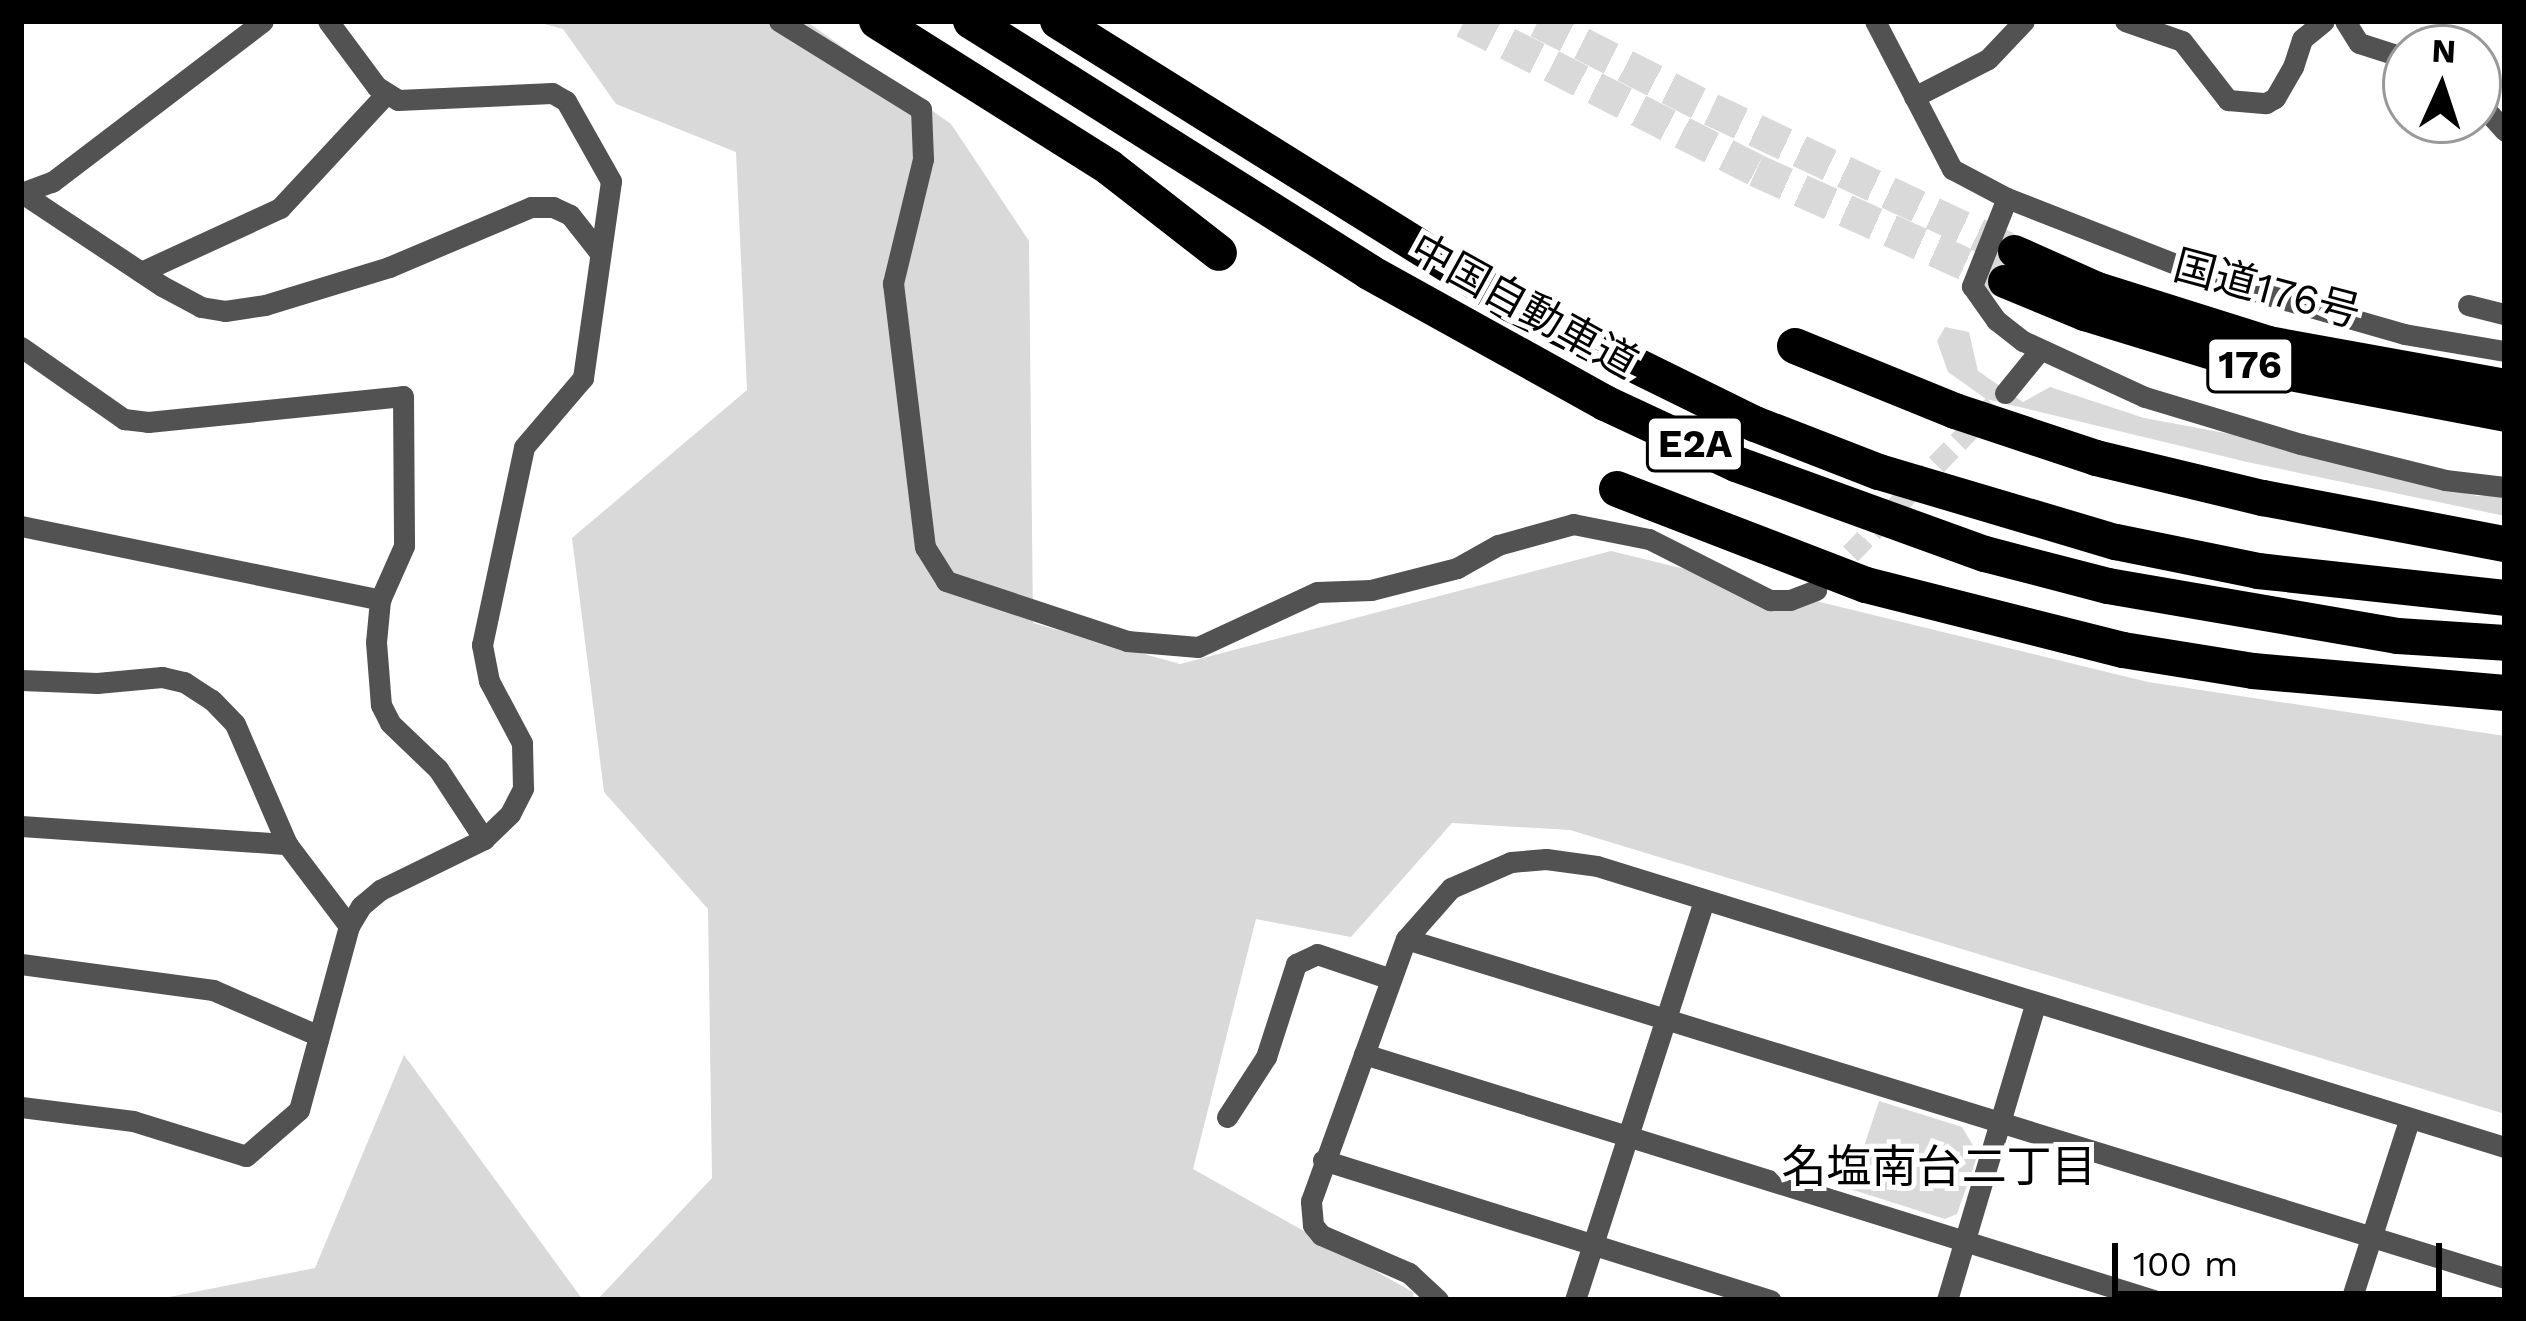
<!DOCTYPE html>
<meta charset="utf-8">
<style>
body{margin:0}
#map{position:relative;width:2526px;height:1321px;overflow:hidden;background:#fff;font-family:"Work Sans","Noto Sans JP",sans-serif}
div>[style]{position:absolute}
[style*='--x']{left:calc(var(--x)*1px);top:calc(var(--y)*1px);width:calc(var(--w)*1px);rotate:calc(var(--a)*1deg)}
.green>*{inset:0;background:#d9d9d9}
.minor-tunnel>*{height:21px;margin-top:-10.5px;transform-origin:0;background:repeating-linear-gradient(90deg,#d9d9d9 0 21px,transparent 0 31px)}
.trunk-tunnel>*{height:33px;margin-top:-16.5px;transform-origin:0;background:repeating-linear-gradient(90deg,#d9d9d9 0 33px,transparent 0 49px)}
.minor>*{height:21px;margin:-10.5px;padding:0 10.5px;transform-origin:10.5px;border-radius:10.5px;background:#525252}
.trunk>*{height:33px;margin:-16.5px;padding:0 16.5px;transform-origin:16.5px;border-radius:16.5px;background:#000}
.motorway>*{height:36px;margin:-18px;padding:0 18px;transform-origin:18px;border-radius:18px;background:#000}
span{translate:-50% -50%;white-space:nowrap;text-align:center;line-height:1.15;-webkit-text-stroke:10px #fff;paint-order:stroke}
.shield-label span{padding:3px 9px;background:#fff;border:3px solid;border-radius:9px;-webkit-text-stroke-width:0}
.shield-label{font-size:39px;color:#000;font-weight:700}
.street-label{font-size:42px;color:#000}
.neighbourhood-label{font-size:45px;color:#000}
.frame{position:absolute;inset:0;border:24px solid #000;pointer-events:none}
.north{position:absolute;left:2382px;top:24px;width:120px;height:120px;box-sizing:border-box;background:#fff;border:3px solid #999;border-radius:50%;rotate:3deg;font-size:33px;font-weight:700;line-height:48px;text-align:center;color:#000}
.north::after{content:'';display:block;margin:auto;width:42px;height:54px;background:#000;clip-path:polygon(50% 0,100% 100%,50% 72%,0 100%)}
.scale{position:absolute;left:2112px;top:1243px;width:330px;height:54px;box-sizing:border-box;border:6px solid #000;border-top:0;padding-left:15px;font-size:36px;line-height:42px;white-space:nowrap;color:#000;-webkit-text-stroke:9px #fff;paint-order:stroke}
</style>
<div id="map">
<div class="green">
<i style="clip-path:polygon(533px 21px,806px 21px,951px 124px,1029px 241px,1033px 623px,1180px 664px,1611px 551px,2148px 682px,2505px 736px,2505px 1114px,1570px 830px,1452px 823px,1351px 937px,1256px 919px,1193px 1169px,1413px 1292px,1414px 1300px,597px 1300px,712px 1178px,708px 909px,604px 792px,572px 538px,747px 390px,736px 152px,616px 104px,563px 29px)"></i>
<i style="clip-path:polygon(1945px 327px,1969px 332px,1978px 371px,2023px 402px,2050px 387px,2144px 418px,2247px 437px,2477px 496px,2505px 494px,2505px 516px,2247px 462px,1986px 399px,1948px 372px,1937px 341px)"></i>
<i style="clip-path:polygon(404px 1055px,583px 1300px,154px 1300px,315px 1268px)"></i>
<i style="clip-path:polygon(1879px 1101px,1962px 1127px,1978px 1154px,1957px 1214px,1945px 1219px,1850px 1189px)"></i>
</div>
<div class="minor-tunnel">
<i style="--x:1829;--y:576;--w:254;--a:-46.1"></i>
</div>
<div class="trunk-tunnel">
<i style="--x:1464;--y:21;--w:328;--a:27"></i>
<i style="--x:1756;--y:170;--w:272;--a:24.1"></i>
<i style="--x:1538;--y:21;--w:194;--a:27"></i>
<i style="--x:1711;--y:109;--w:335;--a:25.1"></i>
</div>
<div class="minor">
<i style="--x:779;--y:21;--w:167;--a:31.8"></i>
<i style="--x:921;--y:109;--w:50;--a:87.7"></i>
<i style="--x:923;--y:159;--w:128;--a:103.6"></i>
<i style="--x:893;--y:283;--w:266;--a:83.1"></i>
<i style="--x:925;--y:547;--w:40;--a:58"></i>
<i style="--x:946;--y:581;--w:191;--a:18.3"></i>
<i style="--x:1127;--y:641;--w:71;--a:4.8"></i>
<i style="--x:1198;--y:647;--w:131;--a:-24.8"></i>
<i style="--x:1317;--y:592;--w:54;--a:-2.1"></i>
<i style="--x:1371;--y:590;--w:89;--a:-14.3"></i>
<i style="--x:1457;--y:568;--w:47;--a:-29.3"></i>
<i style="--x:1498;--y:545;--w:78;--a:-15.6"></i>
<i style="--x:1573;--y:524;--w:77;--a:11.2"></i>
<i style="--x:1649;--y:539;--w:136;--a:26.8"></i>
<i style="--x:1770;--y:600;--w:20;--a:0"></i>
<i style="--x:1790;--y:600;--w:28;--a:-21"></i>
<i style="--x:1875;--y:21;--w:167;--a:62.5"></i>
<i style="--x:1952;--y:169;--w:62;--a:27.8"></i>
<i style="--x:2007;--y:198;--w:95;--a:111.7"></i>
<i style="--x:1972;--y:286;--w:42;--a:54.8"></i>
<i style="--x:1996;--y:320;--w:34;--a:38"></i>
<i style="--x:2023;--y:341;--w:134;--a:24.7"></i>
<i style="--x:2145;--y:397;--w:163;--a:16.8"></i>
<i style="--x:2301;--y:444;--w:148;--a:14"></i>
<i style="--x:2445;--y:480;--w:60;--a:6.7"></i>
<i style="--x:2125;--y:21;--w:60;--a:19.3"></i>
<i style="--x:2182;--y:41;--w:75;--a:52.1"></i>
<i style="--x:2228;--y:100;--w:38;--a:5"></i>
<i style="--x:2266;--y:103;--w:10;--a:-29"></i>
<i style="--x:2275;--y:98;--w:36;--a:-60"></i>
<i style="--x:2293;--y:67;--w:29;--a:-72"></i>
<i style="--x:2302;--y:39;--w:28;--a:-39"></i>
<i style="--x:2345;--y:21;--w:26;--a:58"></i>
<i style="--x:2359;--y:43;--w:49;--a:17.7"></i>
<i style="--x:1914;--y:97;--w:83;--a:-27.2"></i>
<i style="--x:1988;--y:59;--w:52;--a:-46.5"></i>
<i style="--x:2478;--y:101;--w:40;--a:48"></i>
<i style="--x:21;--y:193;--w:33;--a:-20"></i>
<i style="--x:52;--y:182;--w:265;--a:-37.3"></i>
<i style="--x:22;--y:193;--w:168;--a:33.6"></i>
<i style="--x:162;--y:286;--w:44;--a:28.3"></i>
<i style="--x:201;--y:307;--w:24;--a:9"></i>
<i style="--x:225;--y:311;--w:40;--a:-8.5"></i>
<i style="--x:265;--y:305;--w:130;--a:-17"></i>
<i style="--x:389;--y:267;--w:154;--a:-22.9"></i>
<i style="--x:531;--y:207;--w:22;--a:0"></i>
<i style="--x:553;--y:207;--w:19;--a:25"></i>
<i style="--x:570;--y:215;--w:48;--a:51.7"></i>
<i style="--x:2007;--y:198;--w:225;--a:21.4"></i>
<i style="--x:2216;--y:280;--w:196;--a:16"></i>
<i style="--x:2404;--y:334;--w:102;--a:9.6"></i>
<i style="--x:141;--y:272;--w:153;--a:-24.7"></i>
<i style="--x:280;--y:208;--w:154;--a:-47.1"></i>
<i style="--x:2468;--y:305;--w:38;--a:14"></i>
<i style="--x:21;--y:347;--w:126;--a:35"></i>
<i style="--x:124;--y:419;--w:24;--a:7"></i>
<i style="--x:148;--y:422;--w:256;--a:-5.8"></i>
<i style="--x:403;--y:396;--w:150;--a:89.6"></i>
<i style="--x:404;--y:546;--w:59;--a:114"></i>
<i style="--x:380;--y:600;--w:42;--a:95.4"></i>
<i style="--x:376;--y:642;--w:63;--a:85.5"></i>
<i style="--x:381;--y:705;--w:20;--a:63"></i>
<i style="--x:390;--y:723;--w:66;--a:43.8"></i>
<i style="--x:438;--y:769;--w:84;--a:56.7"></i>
<i style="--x:2005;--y:393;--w:55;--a:-50.9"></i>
<i style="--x:21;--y:526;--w:367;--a:11.6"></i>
<i style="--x:21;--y:680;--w:76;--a:2.3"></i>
<i style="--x:97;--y:683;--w:65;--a:-5.3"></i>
<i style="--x:162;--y:677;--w:23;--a:13"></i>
<i style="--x:184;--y:682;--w:33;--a:33"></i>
<i style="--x:212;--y:700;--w:33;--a:46"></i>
<i style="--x:235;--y:724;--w:131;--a:66.6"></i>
<i style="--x:287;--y:844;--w:103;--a:52.9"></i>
<i style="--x:21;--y:826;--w:267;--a:3.9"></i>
<i style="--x:1406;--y:939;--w:1150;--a:17.14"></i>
<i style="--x:21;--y:964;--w:194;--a:7.7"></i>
<i style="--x:213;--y:990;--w:113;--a:23.4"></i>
<i style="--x:1364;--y:1054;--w:827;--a:17.3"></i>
<i style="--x:21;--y:1107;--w:113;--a:7.1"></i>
<i style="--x:133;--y:1121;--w:118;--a:17.2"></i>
<i style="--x:246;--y:1156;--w:70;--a:-41"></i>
<i style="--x:299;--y:1110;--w:191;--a:-74.8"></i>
<i style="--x:349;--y:926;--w:23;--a:-59"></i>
<i style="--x:361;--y:906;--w:25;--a:-40"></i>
<i style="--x:380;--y:890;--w:116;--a:-26.1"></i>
<i style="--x:484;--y:839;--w:36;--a:-44"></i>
<i style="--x:510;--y:814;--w:29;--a:-63"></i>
<i style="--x:523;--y:788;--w:45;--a:-91.3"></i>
<i style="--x:522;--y:743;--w:70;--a:-118"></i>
<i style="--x:489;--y:681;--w:37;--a:-101"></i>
<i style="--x:482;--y:645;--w:202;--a:-78"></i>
<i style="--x:524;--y:447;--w:91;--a:-49.5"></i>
<i style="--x:583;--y:378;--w:199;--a:-81.9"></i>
<i style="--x:611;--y:181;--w:92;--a:-119.4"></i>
<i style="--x:566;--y:101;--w:16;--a:-150"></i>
<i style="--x:552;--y:93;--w:154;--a:177.4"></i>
<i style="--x:398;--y:100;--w:25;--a:-148"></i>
<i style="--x:377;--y:87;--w:82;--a:-126.6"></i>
<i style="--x:1227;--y:1117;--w:72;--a:-57"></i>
<i style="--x:1266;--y:1057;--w:98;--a:-72.1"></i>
<i style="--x:1296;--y:964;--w:23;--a:-25"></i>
<i style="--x:1317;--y:954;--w:78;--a:18.7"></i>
<i style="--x:1323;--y:1160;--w:469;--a:17.4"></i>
<i style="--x:1438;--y:1300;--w:40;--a:-137"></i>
<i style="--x:1409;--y:1273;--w:96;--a:-156.6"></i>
<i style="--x:1321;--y:1235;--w:13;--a:-129"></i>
<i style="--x:1313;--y:1225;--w:24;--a:-95"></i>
<i style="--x:1311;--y:1201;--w:279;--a:-70.1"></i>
<i style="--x:1406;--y:939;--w:68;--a:-48.6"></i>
<i style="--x:1451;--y:888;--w:65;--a:-23.4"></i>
<i style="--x:1511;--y:862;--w:35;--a:-5"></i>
<i style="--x:1546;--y:859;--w:51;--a:7.8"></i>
<i style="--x:1597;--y:866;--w:950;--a:17.2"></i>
<i style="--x:1575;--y:1300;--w:420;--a:-72.1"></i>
<i style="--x:1947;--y:1300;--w:309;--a:-73.4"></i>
<i style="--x:2351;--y:1300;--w:189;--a:-72.1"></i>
</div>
<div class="trunk">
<i style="--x:2014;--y:251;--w:91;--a:24"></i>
<i style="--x:2097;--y:288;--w:179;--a:17.5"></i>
<i style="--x:2268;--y:342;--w:241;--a:10.3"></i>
<i style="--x:2004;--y:281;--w:87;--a:22.4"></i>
<i style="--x:2084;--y:314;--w:188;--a:17"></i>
<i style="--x:2264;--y:369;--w:245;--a:10.8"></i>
</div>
<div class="motorway">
<i style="--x:877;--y:21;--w:275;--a:32.2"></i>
<i style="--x:1110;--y:168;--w:138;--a:37.9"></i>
<i style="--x:971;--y:21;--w:471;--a:32.2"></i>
<i style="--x:1369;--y:272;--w:270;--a:29"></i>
<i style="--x:1605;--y:403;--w:145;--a:25"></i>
<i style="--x:1736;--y:464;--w:265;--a:19.9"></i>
<i style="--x:1985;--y:554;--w:127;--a:14.6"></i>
<i style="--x:2108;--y:586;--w:294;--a:9.8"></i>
<i style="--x:2398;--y:636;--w:107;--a:3.7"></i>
<i style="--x:1058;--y:21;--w:534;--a:31.99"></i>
<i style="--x:1511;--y:304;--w:272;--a:26.2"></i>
<i style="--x:1755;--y:424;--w:133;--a:21.2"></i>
<i style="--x:1879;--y:472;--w:247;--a:16.5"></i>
<i style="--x:2116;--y:542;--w:145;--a:11.5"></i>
<i style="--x:2258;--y:571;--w:248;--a:6.2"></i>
<i style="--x:1795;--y:346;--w:173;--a:22.1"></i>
<i style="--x:1955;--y:411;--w:149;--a:18.4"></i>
<i style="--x:2096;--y:458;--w:172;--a:13.5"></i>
<i style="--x:2263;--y:498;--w:246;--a:10.8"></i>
<i style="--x:1617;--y:489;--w:267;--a:21.1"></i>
<i style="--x:1866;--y:585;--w:265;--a:14.2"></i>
<i style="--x:2123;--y:650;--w:132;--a:9.2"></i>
<i style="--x:2253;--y:671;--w:253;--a:5"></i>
</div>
<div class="shield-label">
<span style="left:2250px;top:365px">176</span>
<span style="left:1695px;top:444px">E2A</span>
</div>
<div class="street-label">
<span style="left:2267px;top:289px;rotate:15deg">国道176号</span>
<span style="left:1524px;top:306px;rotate:29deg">中国自動車道</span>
</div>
<div class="neighbourhood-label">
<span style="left:1939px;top:1167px">名塩南台二丁目</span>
</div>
<div class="frame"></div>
<div class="north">N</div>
<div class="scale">100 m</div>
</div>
